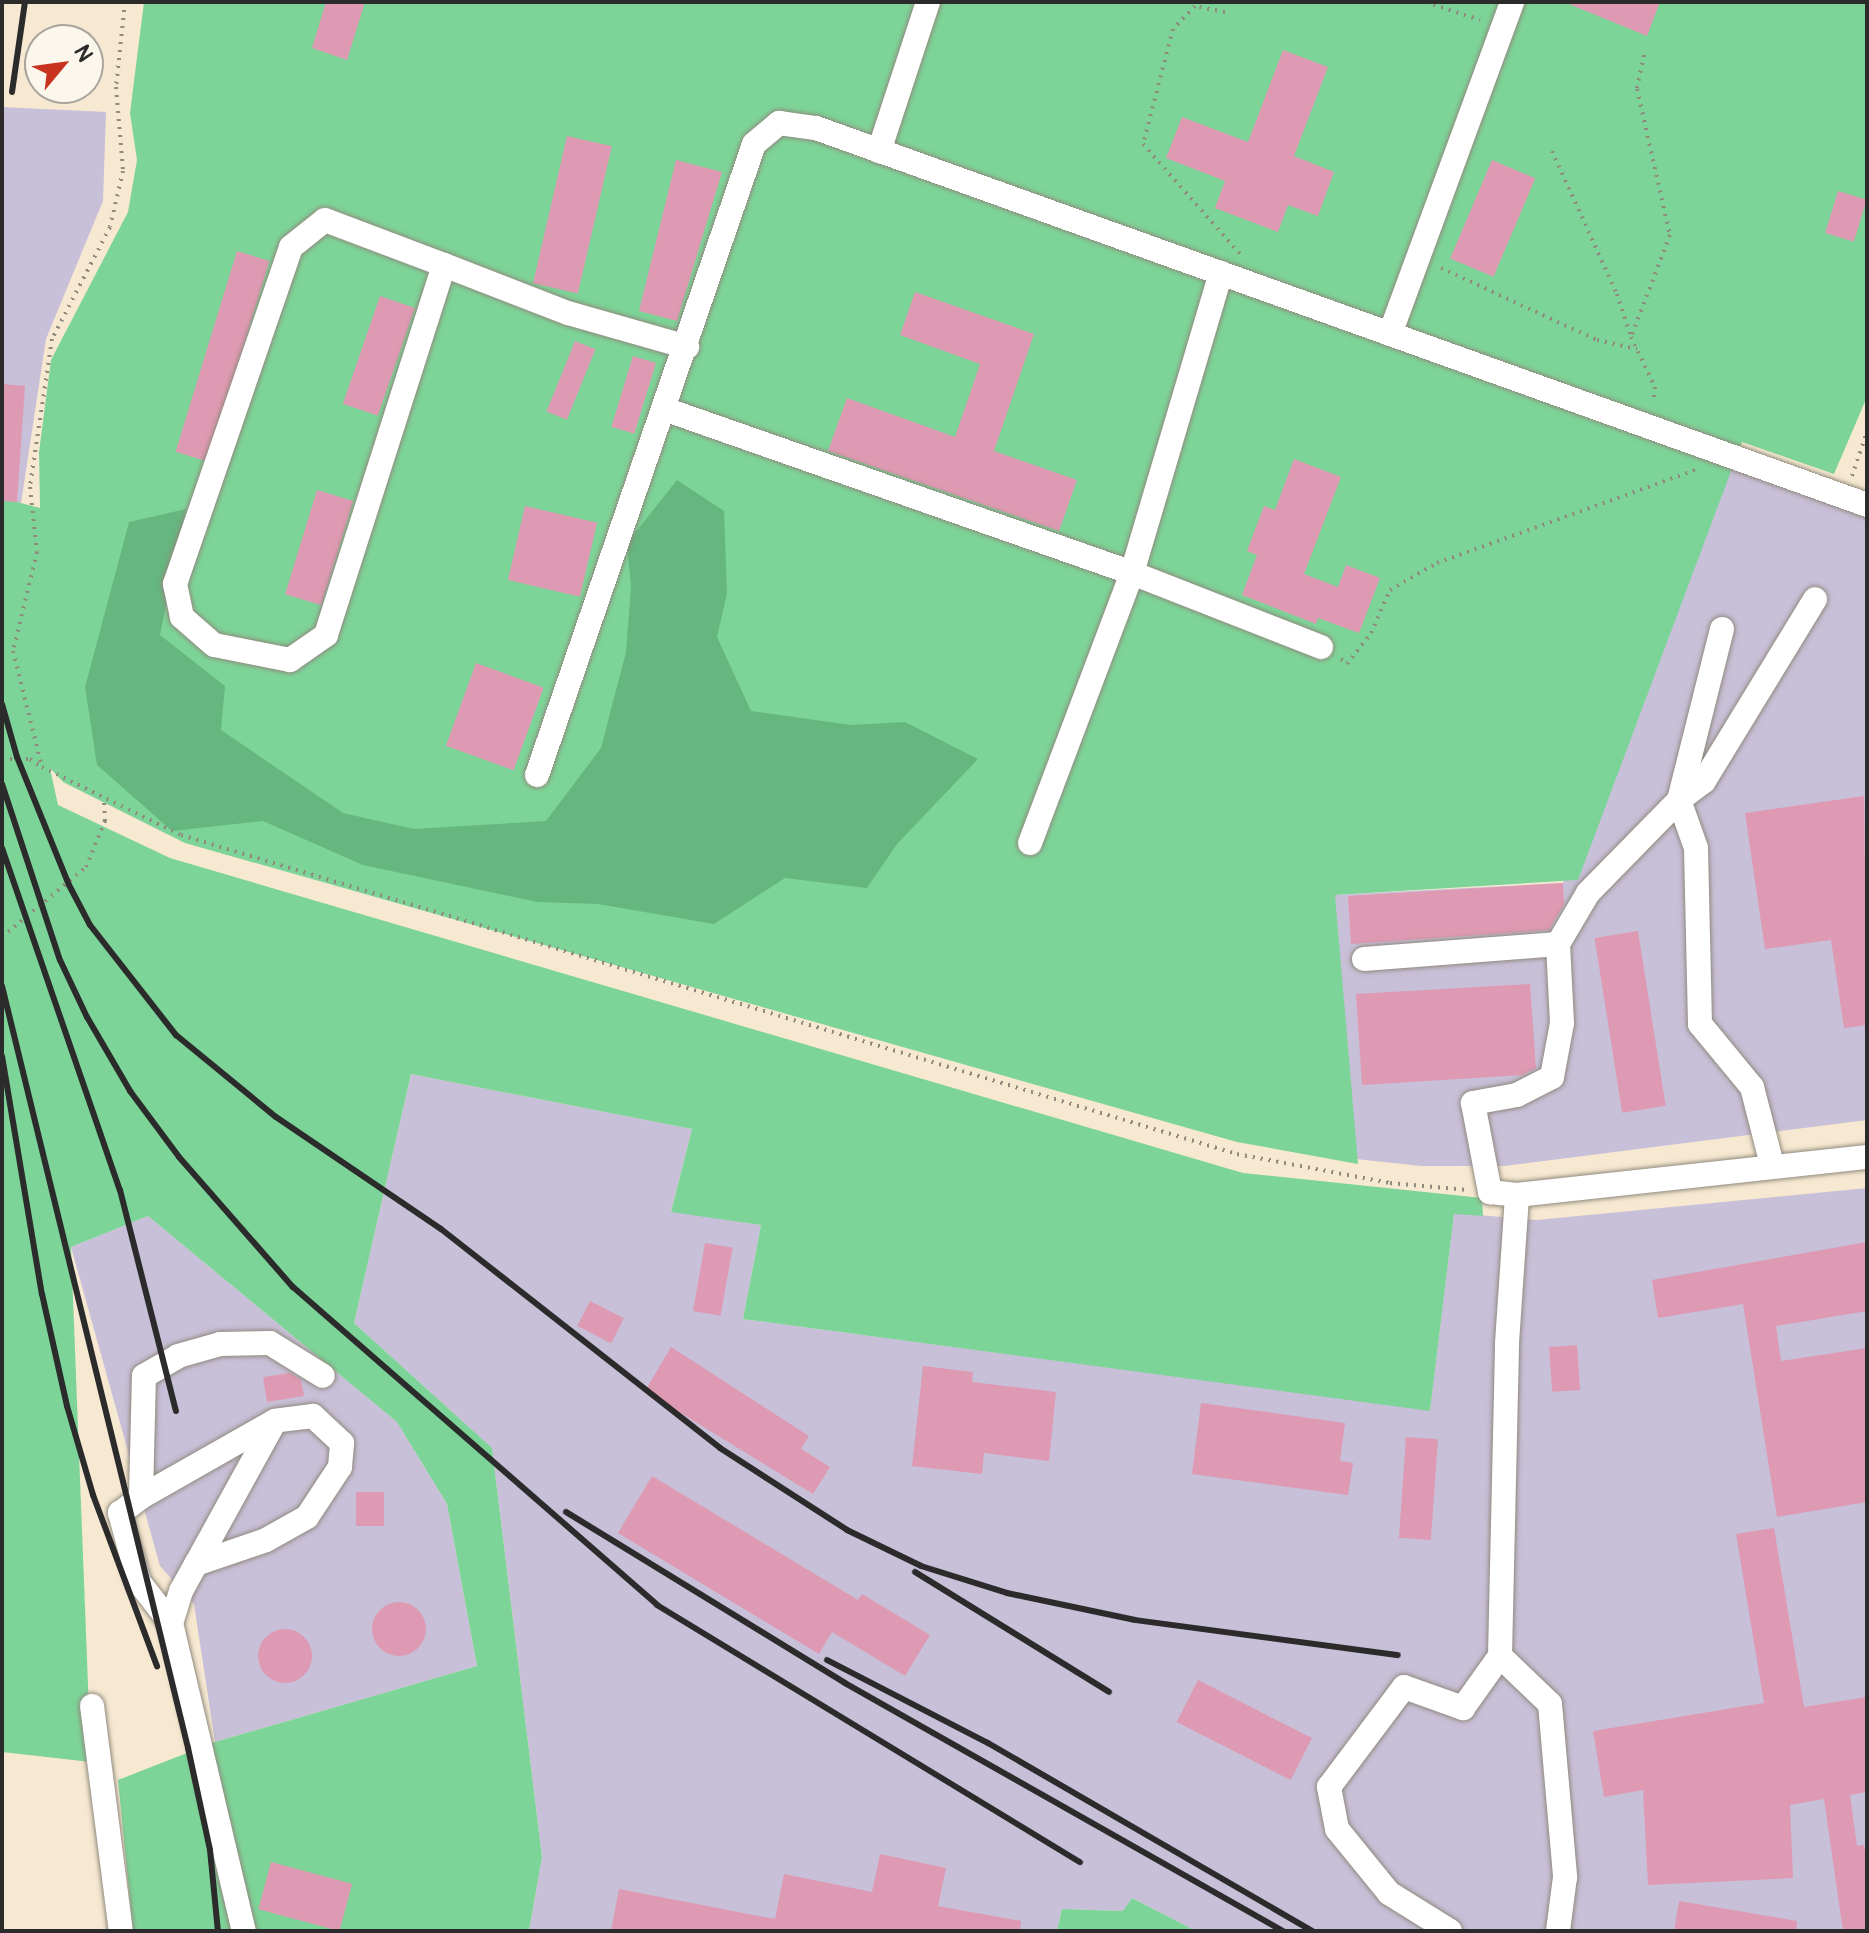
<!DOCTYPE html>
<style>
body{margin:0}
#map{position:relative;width:1869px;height:1933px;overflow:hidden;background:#f6e8d1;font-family:Pangolin,sans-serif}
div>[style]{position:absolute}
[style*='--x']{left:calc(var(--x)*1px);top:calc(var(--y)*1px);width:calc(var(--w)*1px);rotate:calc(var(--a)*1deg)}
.industrial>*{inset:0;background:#c8bfd8}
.green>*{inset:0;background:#7dd498}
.forest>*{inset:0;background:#66b680}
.building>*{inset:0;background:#de9ab2;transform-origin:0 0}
.round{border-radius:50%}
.path>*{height:4px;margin-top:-2px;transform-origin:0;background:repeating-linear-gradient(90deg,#908a7e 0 2px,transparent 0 8px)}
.roads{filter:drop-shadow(0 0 2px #908a7e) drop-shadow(0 0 2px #908a7e)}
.minor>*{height:24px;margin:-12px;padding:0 12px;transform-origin:12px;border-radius:12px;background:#fff}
.rail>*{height:6px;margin:-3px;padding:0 3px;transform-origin:3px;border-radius:3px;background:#2b2b2b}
span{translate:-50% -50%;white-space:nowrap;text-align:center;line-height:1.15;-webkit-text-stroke:6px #fbf7ec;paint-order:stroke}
.frame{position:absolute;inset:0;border:4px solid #2b2b2b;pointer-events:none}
.north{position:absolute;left:24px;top:24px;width:80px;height:80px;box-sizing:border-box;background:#fbf7ec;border:2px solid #a8a59f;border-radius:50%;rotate:61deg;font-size:22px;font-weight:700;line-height:32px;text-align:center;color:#2b2b2b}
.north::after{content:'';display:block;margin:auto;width:28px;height:36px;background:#c8321e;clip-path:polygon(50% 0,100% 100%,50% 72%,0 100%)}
</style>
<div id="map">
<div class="industrial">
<i style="clip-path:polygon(2px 107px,106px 112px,103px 201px,46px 339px,21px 503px,2px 498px)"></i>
<i style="clip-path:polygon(1732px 467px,1867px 515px,1867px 1120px,1505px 1166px,1421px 1166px,1356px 1159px,1334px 895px,1563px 883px)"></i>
<i style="clip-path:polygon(411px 1074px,692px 1129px,671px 1211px,761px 1225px,743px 1319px,1430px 1410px,1454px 1213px,1537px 1220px,1867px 1188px,1867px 1931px,1196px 1931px,1132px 1898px,1124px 1911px,1062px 1909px,1057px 1931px,529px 1931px,542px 1857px,492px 1448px,354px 1323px)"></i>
<i style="clip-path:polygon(148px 1216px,397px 1422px,447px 1504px,477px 1666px,215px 1742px,194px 1604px,160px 1566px,71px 1247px)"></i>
</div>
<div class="green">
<i style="clip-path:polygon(144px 2px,1867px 2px,1867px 397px,1834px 474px,1742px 442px,1578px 880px,1335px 895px,1358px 1164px,1237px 1142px,185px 843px,63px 782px,50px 768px,58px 805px,170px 858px,1243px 1173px,1482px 1198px,1483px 1216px,1454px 1214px,1430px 1411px,743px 1319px,761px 1225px,671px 1212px,692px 1129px,411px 1074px,354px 1323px,492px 1448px,542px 1857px,529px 1931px,133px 1931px,118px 1780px,215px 1742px,477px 1666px,447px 1504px,397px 1422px,148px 1216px,71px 1247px,91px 1762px,2px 1752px,2px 498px,40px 508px,39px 452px,51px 360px,128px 212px,137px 160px,130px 113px)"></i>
<i style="clip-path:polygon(1132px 1898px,1196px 1931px,1057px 1931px,1062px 1909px,1123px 1911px)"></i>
</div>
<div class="forest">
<i style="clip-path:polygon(677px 480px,724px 511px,727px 593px,717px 637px,751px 711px,851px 725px,905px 722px,978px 759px,897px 844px,867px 888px,785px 878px,714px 924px,598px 904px,537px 902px,363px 865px,263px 821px,172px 831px,97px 765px,85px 687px,129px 522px,186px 509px,160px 635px,225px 686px,221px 730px,343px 813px,414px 829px,546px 821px,601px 748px,626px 652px,631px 587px,627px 543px)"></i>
</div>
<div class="building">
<i style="clip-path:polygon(326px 2px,365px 2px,347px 60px,312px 48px)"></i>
<i style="clip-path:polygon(1564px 2px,1660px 2px,1647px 36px)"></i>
<i style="clip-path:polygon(1283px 50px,1328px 67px,1294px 156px,1334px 172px,1318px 216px,1288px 205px,1278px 232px,1215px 208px,1225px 181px,1166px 158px,1182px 117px,1248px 142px)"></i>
<i style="left:567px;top:136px;width:46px;height:151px;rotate:13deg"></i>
<i style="clip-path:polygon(676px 160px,722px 172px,677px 321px,639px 311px)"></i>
<i style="left:1492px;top:160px;width:47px;height:107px;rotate:23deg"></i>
<i style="left:1838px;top:191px;width:30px;height:44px;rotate:17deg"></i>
<i style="left:237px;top:251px;width:34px;height:210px;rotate:17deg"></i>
<i style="clip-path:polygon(915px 292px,1034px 334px,994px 451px,1077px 480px,1059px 531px,828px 451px,847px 398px,955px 437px,980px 364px,900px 335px)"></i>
<i style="left:380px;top:296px;width:37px;height:114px;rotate:19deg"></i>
<i style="left:575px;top:341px;width:22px;height:76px;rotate:22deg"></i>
<i style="left:633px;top:356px;width:24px;height:74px;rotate:17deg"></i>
<i style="clip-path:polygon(2px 384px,25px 386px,17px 502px,2px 501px)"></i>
<i style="clip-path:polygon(1294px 459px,1341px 477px,1304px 574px,1338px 587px,1346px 565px,1380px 578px,1359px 633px,1318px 618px,1316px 624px,1242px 595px,1257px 555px,1247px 551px,1264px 506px,1275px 510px)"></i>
<i style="left:317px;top:490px;width:38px;height:109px;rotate:17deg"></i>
<i style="left:525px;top:506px;width:74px;height:76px;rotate:13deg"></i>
<i style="left:476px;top:663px;width:72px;height:88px;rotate:20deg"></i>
<i style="clip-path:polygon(1864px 796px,1867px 1025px,1844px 1028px,1831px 940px,1765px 949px,1745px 813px)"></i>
<i style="clip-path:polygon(1563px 883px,1564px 904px,1549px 930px,1351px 944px,1348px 896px)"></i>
<i style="left:1638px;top:931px;width:177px;height:44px;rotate:81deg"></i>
<i style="clip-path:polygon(1530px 984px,1536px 1068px,1522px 1075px,1362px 1085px,1356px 994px)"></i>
<i style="clip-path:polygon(1867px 1242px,1867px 1311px,1776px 1326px,1781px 1361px,1867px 1348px,1867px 1502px,1777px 1517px,1743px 1304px,1658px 1318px,1652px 1280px)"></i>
<i style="left:705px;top:1243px;width:28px;height:69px;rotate:10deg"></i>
<i style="left:590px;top:1301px;width:38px;height:28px;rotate:27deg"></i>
<i style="left:1577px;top:1345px;width:45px;height:28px;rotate:86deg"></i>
<i style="clip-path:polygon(671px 1347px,809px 1436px,801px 1449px,830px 1467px,813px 1494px,645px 1391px)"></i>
<i style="clip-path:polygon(923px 1366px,973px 1372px,972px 1382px,1056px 1392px,1049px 1461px,984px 1453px,982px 1474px,912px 1466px)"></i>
<i style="clip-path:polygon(290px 1373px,301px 1380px,304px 1396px,267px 1402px,263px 1377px)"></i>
<i style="clip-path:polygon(1201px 1403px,1345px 1423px,1340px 1461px,1353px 1463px,1348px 1495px,1192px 1474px)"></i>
<i style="left:1406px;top:1437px;width:32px;height:101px;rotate:4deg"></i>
<i style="clip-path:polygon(652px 1476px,858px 1600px,862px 1594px,930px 1635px,905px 1676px,832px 1632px,819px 1654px,618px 1533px)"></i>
<i style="left:356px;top:1492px;width:28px;height:34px"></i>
<i style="clip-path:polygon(1774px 1528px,1804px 1707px,1867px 1697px,1867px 1792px,1850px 1795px,1857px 1846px,1864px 1845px,1867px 1868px,1867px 1931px,1843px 1931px,1824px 1799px,1790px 1805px,1793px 1878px,1648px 1885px,1643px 1790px,1604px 1797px,1593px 1731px,1764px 1703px,1736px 1534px)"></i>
<i class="round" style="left:372px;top:1602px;width:54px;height:54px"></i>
<i class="round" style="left:258px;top:1629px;width:54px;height:54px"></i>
<i style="left:1198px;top:1680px;width:128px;height:47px;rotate:27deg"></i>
<i style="clip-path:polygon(880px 1854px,946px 1868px,938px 1906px,1021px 1921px,1020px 1931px,611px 1931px,619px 1889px,775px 1919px,784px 1874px,872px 1892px)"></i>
<i style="left:271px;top:1862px;width:84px;height:49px;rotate:15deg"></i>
<i style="clip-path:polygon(1679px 1901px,1797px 1921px,1796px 1931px,1674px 1931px)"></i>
</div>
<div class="path">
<i style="--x:125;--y:2;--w:85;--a:96"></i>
<i style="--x:116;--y:87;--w:84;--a:85.2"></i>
<i style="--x:123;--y:171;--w:57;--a:103.1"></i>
<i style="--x:110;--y:227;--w:126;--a:117.4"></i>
<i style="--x:52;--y:339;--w:150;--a:98.5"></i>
<i style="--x:30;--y:487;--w:65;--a:83.9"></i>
<i style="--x:37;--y:552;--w:102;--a:103.6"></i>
<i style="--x:13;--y:651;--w:120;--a:76"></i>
<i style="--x:42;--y:767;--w:155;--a:26.1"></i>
<i style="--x:181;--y:835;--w:1103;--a:16.81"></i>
<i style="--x:1237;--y:1154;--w:156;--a:10.7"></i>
<i style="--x:1390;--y:1183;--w:78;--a:5.1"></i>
<i style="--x:1426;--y:2;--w:57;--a:18.4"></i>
<i style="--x:1225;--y:12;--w:31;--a:-169"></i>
<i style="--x:1195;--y:6;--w:32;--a:134"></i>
<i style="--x:1173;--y:29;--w:119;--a:104.6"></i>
<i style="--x:1143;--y:144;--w:148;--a:48.6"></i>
<i style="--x:1644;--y:55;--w:35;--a:102"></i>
<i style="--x:1637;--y:89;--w:150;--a:77.3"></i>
<i style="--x:1670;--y:235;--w:109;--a:110.9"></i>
<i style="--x:1631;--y:337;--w:55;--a:64.4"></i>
<i style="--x:1655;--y:387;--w:16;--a:97"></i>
<i style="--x:1552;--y:151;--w:157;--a:65.6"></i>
<i style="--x:1617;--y:294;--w:45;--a:72"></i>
<i style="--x:1441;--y:268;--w:172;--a:24.8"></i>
<i style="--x:1597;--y:340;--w:41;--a:12.7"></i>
<i style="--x:1852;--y:476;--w:46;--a:-71.2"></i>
<i style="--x:1341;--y:659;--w:8;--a:40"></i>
<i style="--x:1347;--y:664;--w:39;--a:-52"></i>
<i style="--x:1371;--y:633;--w:47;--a:-66.2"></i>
<i style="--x:1390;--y:590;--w:54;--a:-29.9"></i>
<i style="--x:1437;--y:563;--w:275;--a:-19.8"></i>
<i style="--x:2;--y:759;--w:28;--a:0"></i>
<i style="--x:30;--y:759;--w:12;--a:35"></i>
<i style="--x:2;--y:937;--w:109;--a:-39.8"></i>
<i style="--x:86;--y:867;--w:50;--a:-67.6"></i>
<i style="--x:105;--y:821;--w:22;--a:-93"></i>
</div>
<div class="roads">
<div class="minor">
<i style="--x:879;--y:151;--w:157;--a:-71.8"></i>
<i style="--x:444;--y:265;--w:388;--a:107.7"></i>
<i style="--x:326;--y:635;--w:44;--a:145.2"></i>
<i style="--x:290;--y:660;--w:77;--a:-168.8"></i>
<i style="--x:214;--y:645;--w:43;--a:-138.8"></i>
<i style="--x:182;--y:617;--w:34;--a:-102"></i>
<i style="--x:175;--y:584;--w:356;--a:-71"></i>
<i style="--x:291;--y:247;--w:43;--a:-38.5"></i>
<i style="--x:325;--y:220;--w:127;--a:20.7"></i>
<i style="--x:444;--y:265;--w:133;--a:21.2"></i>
<i style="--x:568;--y:313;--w:124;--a:15.9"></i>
<i style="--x:1390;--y:334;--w:354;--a:-69.8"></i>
<i style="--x:667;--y:410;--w:493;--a:19.3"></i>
<i style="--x:1132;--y:573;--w:203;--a:21.4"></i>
<i style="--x:1722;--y:629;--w:176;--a:104.1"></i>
<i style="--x:1679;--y:800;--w:51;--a:70.5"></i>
<i style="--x:1696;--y:848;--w:176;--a:88.7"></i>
<i style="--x:1700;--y:1024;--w:82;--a:50.5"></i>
<i style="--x:1752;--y:1087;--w:81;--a:75.6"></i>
<i style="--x:537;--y:775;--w:667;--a:-71.02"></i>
<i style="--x:754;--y:144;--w:33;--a:-40"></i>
<i style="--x:779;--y:123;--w:37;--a:8"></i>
<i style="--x:816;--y:128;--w:1117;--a:19.73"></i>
<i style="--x:1030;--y:843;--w:289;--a:-69.3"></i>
<i style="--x:1132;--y:573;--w:313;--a:-73.5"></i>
<i style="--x:1558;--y:944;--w:79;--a:87.1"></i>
<i style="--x:1562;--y:1023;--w:55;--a:100.5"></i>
<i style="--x:1552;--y:1077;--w:39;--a:153"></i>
<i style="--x:1517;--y:1095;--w:45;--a:169.7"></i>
<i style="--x:1473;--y:1103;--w:91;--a:79.2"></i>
<i style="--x:1490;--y:1192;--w:27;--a:6"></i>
<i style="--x:1517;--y:1195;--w:352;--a:-6.2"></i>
<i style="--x:1364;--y:959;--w:195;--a:-4.4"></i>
<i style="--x:1558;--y:944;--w:59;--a:-59.5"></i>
<i style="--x:1588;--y:893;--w:130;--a:-45.6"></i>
<i style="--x:1679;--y:800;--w:31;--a:-37"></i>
<i style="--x:1704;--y:781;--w:213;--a:-58.6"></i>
<i style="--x:141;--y:1497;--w:152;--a:-29.6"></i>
<i style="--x:196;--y:1564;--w:74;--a:-18.9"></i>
<i style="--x:266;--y:1540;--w:47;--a:-29.3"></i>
<i style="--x:307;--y:1517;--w:60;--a:-56.6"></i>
<i style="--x:340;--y:1467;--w:24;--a:-85"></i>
<i style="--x:342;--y:1443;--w:40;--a:-137"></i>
<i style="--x:313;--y:1416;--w:38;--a:173"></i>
<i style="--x:275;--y:1421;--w:163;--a:118.9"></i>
<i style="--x:196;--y:1564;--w:31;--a:119"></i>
<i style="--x:181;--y:1591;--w:34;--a:107"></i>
<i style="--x:171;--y:1623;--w:317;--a:76.7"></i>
<i style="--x:171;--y:1623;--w:52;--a:-128"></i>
<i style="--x:139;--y:1582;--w:72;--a:-105.4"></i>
<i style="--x:120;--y:1513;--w:26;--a:-37"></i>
<i style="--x:141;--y:1497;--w:121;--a:-88.6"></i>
<i style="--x:144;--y:1376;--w:39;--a:-30"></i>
<i style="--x:178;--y:1356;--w:44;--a:-15.9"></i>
<i style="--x:220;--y:1344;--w:50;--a:-1.1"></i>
<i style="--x:270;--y:1343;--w:62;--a:31.9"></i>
<i style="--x:1500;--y:1656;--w:69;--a:43.8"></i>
<i style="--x:1550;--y:1704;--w:174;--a:85"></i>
<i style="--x:1565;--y:1877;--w:54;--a:97.4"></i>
<i style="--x:92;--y:1706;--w:227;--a:82.7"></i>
<i style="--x:1450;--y:1931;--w:72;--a:-148.1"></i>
<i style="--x:1389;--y:1893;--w:82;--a:-129.1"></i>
<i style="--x:1337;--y:1829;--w:43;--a:-100.8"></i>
<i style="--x:1329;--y:1787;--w:125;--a:-53.1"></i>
<i style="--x:1404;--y:1687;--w:63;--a:19.6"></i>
<i style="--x:1463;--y:1708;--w:64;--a:-54.6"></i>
<i style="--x:1500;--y:1656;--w:313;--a:-88.7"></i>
<i style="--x:1507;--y:1343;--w:148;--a:-86.1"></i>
</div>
</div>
<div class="rail">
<i style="--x:12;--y:92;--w:91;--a:-81.8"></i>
<i style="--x:2;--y:704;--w:55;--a:74.2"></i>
<i style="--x:17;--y:757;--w:138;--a:67.9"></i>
<i style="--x:69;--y:885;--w:45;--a:62.3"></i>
<i style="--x:90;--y:925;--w:140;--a:52"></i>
<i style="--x:176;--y:1035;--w:129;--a:39.4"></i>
<i style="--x:276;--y:1117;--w:199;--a:34.2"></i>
<i style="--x:441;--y:1229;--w:355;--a:38.1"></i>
<i style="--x:720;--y:1448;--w:151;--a:32.8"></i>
<i style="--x:847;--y:1530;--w:82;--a:25.9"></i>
<i style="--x:921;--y:1566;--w:90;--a:17.4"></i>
<i style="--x:1007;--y:1593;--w:131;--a:11.9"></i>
<i style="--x:1135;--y:1620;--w:265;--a:7.6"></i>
<i style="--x:2;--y:784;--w:185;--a:71.8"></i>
<i style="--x:60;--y:960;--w:63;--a:64.7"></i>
<i style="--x:87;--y:1017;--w:86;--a:59.8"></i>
<i style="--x:130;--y:1091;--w:82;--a:53.4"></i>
<i style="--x:179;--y:1157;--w:173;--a:48.8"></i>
<i style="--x:293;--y:1287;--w:483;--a:41.1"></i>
<i style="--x:657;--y:1605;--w:495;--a:31.3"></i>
<i style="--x:2;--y:848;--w:362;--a:71"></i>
<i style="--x:120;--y:1190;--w:228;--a:75.8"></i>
<i style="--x:2;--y:986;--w:784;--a:76.28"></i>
<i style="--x:188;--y:1748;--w:104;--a:77.8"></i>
<i style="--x:210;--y:1850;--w:81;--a:84.4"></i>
<i style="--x:2;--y:1056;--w:241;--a:80.5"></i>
<i style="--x:42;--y:1294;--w:115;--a:77.4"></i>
<i style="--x:67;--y:1406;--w:93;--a:73.7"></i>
<i style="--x:93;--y:1495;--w:183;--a:69.5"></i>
<i style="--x:566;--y:1512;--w:327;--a:31.5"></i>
<i style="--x:845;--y:1683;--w:503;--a:29.52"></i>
<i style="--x:915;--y:1572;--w:228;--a:31.7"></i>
<i style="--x:827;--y:1660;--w:181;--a:27.3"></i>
<i style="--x:988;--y:1743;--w:375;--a:30.1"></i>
</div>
<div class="frame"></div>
<div class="north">N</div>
</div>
